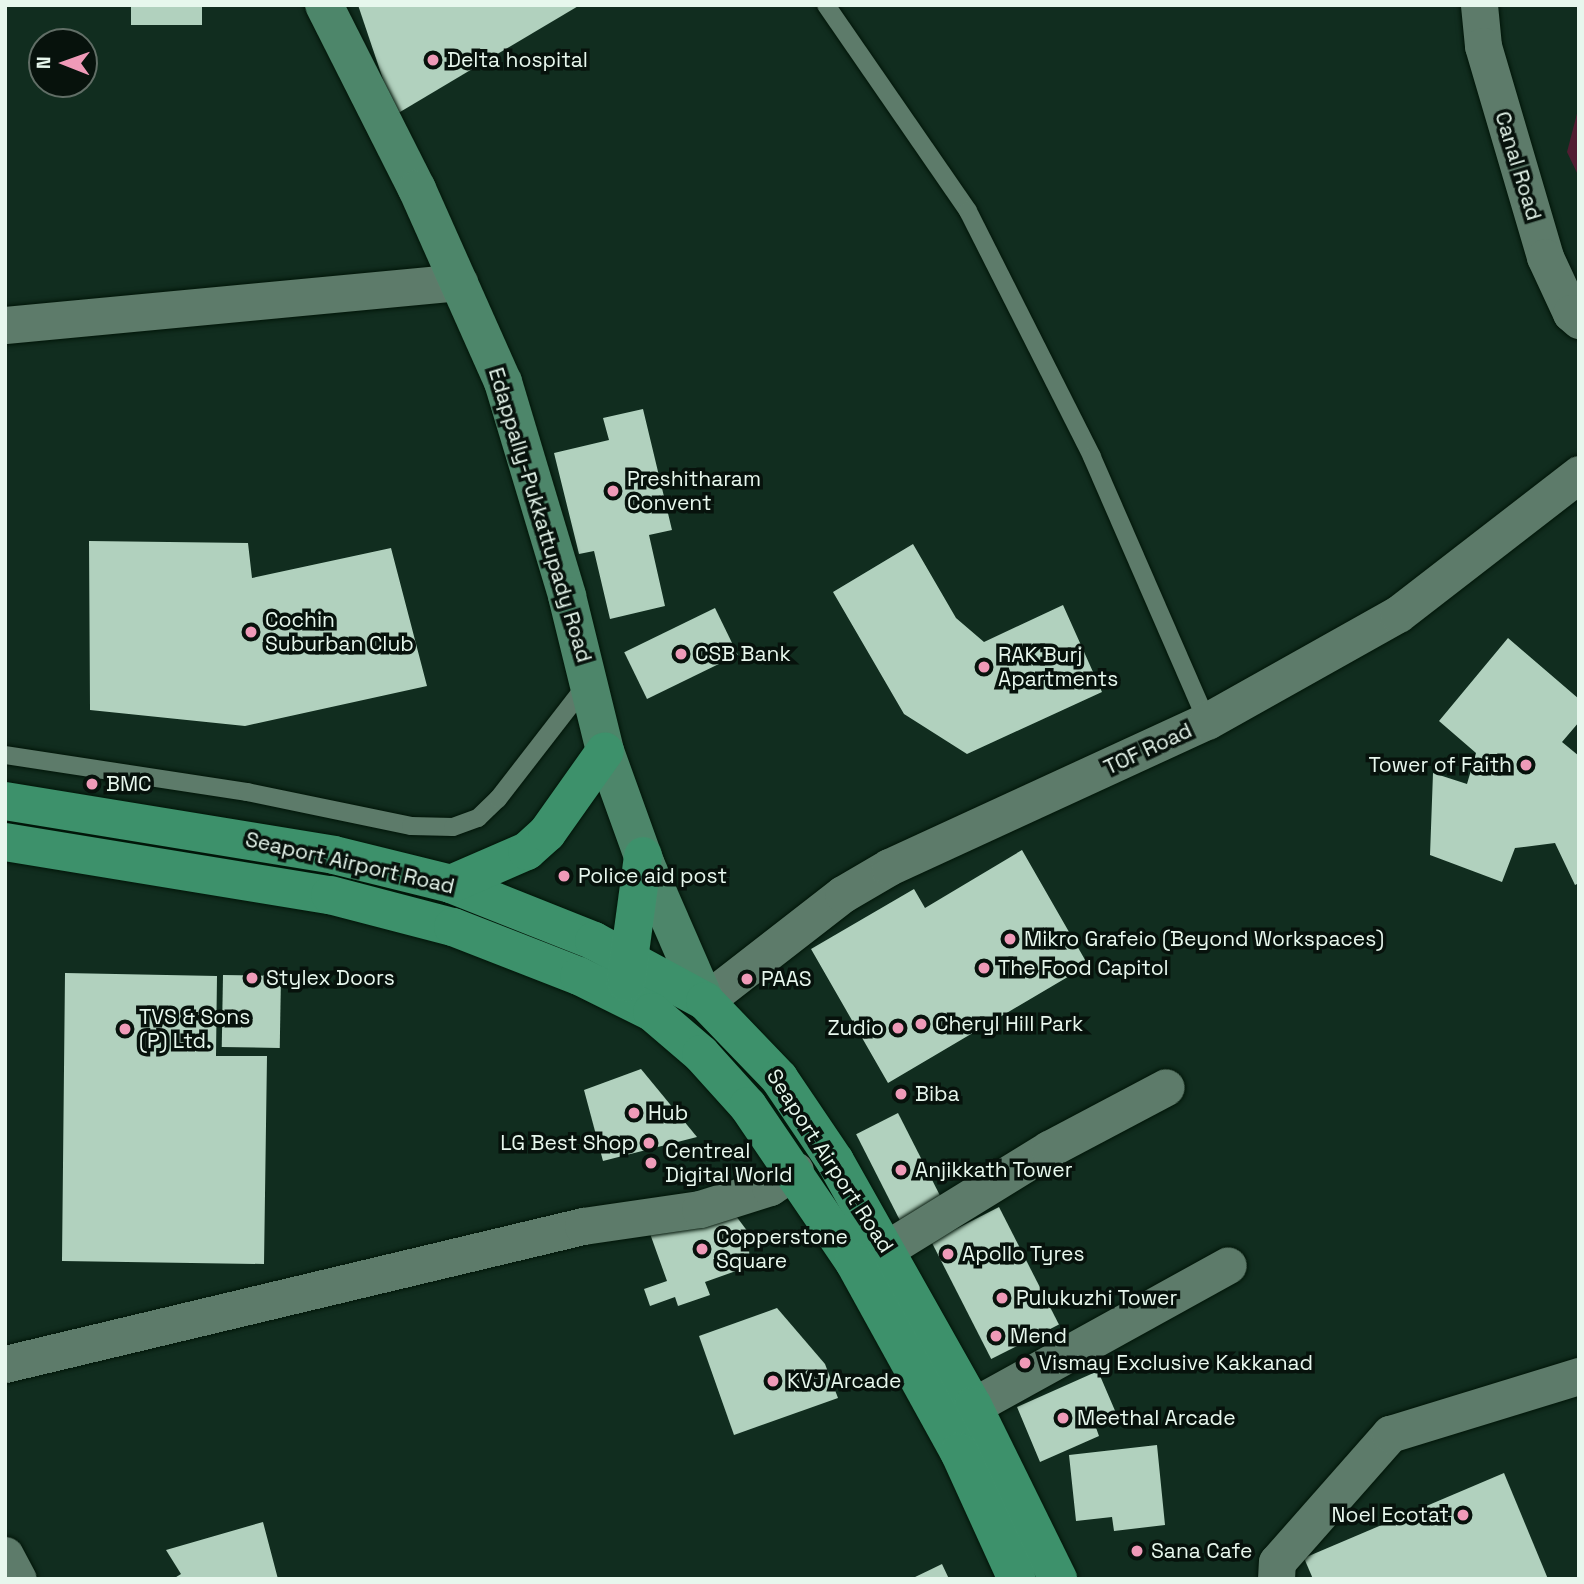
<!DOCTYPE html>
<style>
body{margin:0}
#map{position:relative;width:1584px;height:1584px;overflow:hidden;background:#112d1f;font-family:"Space Grotesk",sans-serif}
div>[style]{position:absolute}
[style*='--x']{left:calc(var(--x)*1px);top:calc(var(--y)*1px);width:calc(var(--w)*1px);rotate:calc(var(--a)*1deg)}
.green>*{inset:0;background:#511d32}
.building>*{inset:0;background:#b1d1be;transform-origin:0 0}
.roads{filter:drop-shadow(0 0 2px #001508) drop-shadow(0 0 2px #001508)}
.lane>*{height:18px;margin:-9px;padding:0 9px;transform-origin:9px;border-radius:9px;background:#5d7b6a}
.street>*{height:37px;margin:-18.5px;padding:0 18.5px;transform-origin:18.5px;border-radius:18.5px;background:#5d7b6a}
.secondary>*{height:38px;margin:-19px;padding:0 19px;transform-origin:19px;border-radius:19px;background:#4d866a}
.primary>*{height:38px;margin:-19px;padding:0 19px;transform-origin:19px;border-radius:19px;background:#3d916b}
.dots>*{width:19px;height:19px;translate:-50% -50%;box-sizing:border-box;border:4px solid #07120c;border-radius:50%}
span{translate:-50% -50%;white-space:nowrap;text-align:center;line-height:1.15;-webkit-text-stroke:7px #07120c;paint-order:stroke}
.poi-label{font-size:21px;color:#e7f7ed}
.left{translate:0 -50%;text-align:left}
.right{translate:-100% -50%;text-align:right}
.street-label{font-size:21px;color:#e7f7ed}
.frame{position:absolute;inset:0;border:7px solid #e7f7ed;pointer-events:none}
.north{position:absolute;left:28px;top:28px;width:70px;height:70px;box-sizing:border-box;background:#07120c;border:2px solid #616e66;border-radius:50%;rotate:271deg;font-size:19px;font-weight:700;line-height:28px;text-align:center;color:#e7f7ed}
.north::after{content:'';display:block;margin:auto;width:24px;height:32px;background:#ef9ab8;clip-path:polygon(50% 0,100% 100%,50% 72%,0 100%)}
</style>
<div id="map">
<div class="green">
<i style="clip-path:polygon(1579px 106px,1579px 177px,1567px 152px)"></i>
</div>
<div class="building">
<i style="left:131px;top:5px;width:71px;height:20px"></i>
<i style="clip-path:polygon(358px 5px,580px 5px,395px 115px)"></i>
<i style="clip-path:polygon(643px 409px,672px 530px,649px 535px,665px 606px,610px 619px,594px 551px,579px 554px,554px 453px,609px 440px,603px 418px)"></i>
<i style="clip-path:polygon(89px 541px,248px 543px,252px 578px,391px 548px,427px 686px,245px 726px,90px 710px)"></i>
<i style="clip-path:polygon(913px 544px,956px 618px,984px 642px,1063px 605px,1102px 692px,967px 754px,904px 714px,833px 592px)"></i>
<i style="left:715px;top:608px;width:52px;height:101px;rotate:64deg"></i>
<i style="clip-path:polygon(1508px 638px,1579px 699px,1579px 722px,1562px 742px,1579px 756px,1579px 883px,1575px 885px,1555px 843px,1515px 848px,1502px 882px,1430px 855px,1433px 773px,1467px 784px,1476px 753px,1439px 721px)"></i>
<i style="clip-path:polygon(1022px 850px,1088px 965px,888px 1083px,811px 949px,914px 889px,925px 908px)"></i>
<i style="clip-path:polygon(65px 973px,217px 976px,216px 1056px,267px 1056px,264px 1264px,62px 1261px)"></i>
<i style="left:223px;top:975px;width:58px;height:72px;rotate:1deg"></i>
<i style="clip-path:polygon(641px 1069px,697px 1137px,603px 1161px,584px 1090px)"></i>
<i style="left:898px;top:1113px;width:102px;height:47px;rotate:63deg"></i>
<i style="left:999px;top:1207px;width:132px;height:76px;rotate:63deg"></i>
<i style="clip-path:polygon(730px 1208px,748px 1232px,750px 1266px,705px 1282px,710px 1295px,678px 1306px,675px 1297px,650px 1306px,644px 1289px,667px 1281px,648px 1228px)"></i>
<i style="clip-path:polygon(777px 1308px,825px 1364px,838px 1398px,734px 1435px,699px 1336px)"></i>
<i style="clip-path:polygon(1098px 1371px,1116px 1413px,1094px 1422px,1099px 1436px,1040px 1462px,1017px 1407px)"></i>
<i style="clip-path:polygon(1157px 1445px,1165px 1525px,1114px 1531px,1112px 1517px,1076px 1521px,1069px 1455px)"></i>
<i style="clip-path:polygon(1504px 1473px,1548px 1579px,1313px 1579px,1304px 1558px)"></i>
<i style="clip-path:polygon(263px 1522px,278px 1579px,173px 1579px,181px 1574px,166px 1550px)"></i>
<i style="clip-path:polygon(942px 1564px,949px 1579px,911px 1579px)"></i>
</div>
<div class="roads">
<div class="lane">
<i style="--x:826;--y:5;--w:250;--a:55.4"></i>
<i style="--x:968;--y:211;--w:275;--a:63.2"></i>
<i style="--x:1092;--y:457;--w:288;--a:66.5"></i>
<i style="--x:5;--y:755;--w:245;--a:8.7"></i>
<i style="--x:247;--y:792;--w:167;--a:11.7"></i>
<i style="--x:411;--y:826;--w:42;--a:1.4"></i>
<i style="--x:453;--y:827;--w:27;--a:-20"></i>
<i style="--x:478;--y:818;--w:28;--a:-44"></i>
<i style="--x:498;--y:799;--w:145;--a:-52.3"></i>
</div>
<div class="street">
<i style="--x:1479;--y:5;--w:41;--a:84.4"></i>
<i style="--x:1483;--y:46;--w:220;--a:73.6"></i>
<i style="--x:1545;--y:257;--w:62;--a:65.1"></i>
<i style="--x:1571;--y:313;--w:11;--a:41"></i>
<i style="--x:5;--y:325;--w:456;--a:-5.4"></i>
<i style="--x:705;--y:1001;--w:175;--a:-37.8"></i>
<i style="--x:843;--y:894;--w:53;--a:-30.4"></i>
<i style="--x:889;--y:867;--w:350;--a:-24.7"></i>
<i style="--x:1207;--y:721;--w:219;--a:-29.3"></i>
<i style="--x:1398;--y:614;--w:229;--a:-37.7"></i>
<i style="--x:888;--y:1248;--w:189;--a:-31.6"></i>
<i style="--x:1049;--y:1149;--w:132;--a:-27.9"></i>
<i style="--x:5;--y:1364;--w:594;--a:-13.43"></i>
<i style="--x:583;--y:1226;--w:118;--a:-8.3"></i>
<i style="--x:700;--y:1209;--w:73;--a:-17.4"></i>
<i style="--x:770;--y:1187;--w:30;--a:-34"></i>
<i style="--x:973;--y:1406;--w:291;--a:-28.9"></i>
<i style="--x:5;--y:1555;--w:27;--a:62"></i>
<i style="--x:1276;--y:1579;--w:17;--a:-87"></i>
<i style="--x:1277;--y:1562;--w:171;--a:-48.6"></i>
<i style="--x:1390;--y:1434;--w:198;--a:-17.1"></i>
</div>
<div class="secondary">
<i style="--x:324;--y:5;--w:206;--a:63.2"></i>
<i style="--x:417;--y:189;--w:211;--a:66"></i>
<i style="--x:503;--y:382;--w:223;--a:73.3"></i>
<i style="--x:567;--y:596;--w:160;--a:76.2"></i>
<i style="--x:605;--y:751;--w:121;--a:70.2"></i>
<i style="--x:646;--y:865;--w:148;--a:66.5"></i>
</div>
<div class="primary">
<i style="--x:5;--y:801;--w:333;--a:9.3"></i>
<i style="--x:334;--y:855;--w:121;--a:13.9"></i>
<i style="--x:451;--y:884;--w:154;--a:21.7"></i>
<i style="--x:594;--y:941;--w:126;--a:28.4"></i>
<i style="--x:705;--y:1001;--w:107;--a:46.1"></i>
<i style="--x:779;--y:1078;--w:100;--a:56"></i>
<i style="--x:835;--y:1161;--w:281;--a:60.6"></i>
<i style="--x:973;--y:1406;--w:193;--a:63.8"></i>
<i style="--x:5;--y:842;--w:329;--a:9.3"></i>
<i style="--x:330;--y:895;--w:127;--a:14.6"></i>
<i style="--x:453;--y:927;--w:135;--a:21.3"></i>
<i style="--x:579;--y:976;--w:81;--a:26.3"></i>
<i style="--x:652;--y:1012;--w:65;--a:40.6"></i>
<i style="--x:701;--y:1054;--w:70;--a:47.9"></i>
<i style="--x:748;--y:1106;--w:189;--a:55.8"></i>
<i style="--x:854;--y:1262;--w:217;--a:61.1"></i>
<i style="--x:959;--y:1452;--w:140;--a:65.5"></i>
<i style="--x:451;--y:884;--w:83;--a:-23.5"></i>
<i style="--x:527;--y:851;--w:27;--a:-42"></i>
<i style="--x:547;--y:833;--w:100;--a:-54.7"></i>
<i style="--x:626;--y:982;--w:127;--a:-82.3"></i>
</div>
</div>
<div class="dots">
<i style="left:433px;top:60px;background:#ef9ab8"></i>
<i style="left:613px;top:491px;background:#ef9ab8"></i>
<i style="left:251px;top:632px;background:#ef9ab8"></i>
<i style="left:681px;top:654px;background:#ef9ab8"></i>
<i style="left:984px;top:667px;background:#ef9ab8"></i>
<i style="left:1526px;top:765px;background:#ef9ab8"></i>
<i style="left:92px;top:784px;background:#ef9ab8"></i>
<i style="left:564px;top:876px;background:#ef9ab8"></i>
<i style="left:1010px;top:939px;background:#ef9ab8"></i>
<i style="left:984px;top:968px;background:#ef9ab8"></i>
<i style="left:252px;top:978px;background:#ef9ab8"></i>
<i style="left:747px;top:979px;background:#ef9ab8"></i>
<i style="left:921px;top:1024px;background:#ef9ab8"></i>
<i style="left:898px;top:1028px;background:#ef9ab8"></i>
<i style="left:125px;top:1029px;background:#ef9ab8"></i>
<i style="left:901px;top:1094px;background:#ef9ab8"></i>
<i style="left:634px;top:1113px;background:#ef9ab8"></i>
<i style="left:649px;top:1143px;background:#ef9ab8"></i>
<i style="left:651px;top:1163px;background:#ef9ab8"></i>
<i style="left:901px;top:1170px;background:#ef9ab8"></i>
<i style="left:702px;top:1249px;background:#ef9ab8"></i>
<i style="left:948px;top:1254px;background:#ef9ab8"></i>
<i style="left:1002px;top:1298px;background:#ef9ab8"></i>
<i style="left:996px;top:1336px;background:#ef9ab8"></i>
<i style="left:1025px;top:1363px;background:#ef9ab8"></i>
<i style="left:773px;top:1381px;background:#ef9ab8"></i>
<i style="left:1063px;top:1418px;background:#ef9ab8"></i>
<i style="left:1463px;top:1515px;background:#ef9ab8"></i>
<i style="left:1137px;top:1551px;background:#ef9ab8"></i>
</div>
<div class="poi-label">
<span class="left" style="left:447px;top:60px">Delta hospital</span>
<span class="left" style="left:627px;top:491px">Preshitharam<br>Convent</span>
<span class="left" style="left:265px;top:632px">Cochin<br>Suburban Club</span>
<span class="left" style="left:695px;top:654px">CSB Bank</span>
<span class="left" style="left:998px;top:667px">RAK Burj<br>Apartments</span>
<span class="right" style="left:1512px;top:765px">Tower of Faith</span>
<span class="left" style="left:106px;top:784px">BMC</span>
<span class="left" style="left:578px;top:876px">Police aid post</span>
<span class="left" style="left:1024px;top:939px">Mikro Grafeio (Beyond Workspaces)</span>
<span class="left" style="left:998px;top:968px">The Food Capitol</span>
<span class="left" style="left:266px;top:978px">Stylex Doors</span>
<span class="left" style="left:761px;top:979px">PAAS</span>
<span class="left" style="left:139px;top:1029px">TVS &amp; Sons<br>(P) Ltd.</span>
<span class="left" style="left:935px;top:1024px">Cheryl Hill Park</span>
<span class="right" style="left:884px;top:1028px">Zudio</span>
<span class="left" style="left:915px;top:1094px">Biba</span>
<span class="left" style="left:648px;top:1113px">Hub</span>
<span class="right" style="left:635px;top:1143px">LG Best Shop</span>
<span class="left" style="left:665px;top:1163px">Centreal<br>Digital World</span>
<span class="left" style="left:915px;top:1170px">Anjikkath Tower</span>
<span class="left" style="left:716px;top:1249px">Copperstone<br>Square</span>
<span class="left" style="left:962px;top:1254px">Apollo Tyres</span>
<span class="left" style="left:1016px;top:1298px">Pulukuzhi Tower</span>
<span class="left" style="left:1010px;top:1336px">Mend</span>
<span class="left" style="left:1039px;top:1363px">Vismay Exclusive Kakkanad</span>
<span class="left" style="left:787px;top:1381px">KVJ Arcade</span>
<span class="left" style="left:1077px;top:1418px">Meethal Arcade</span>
<span class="right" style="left:1449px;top:1515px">Noel Ecotat</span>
<span class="left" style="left:1151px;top:1551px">Sana Cafe</span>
</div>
<div class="street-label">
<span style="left:1518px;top:166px;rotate:73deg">Canal Road</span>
<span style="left:540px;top:515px;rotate:73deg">Edappally-Pukkattupady Road</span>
<span style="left:1148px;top:749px;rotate:-25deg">TOF Road</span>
<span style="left:350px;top:863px;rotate:13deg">Seaport Airport Road</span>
<span style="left:830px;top:1161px;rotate:57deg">Seaport Airport Road</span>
</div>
<div class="frame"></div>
<div class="north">N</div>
</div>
